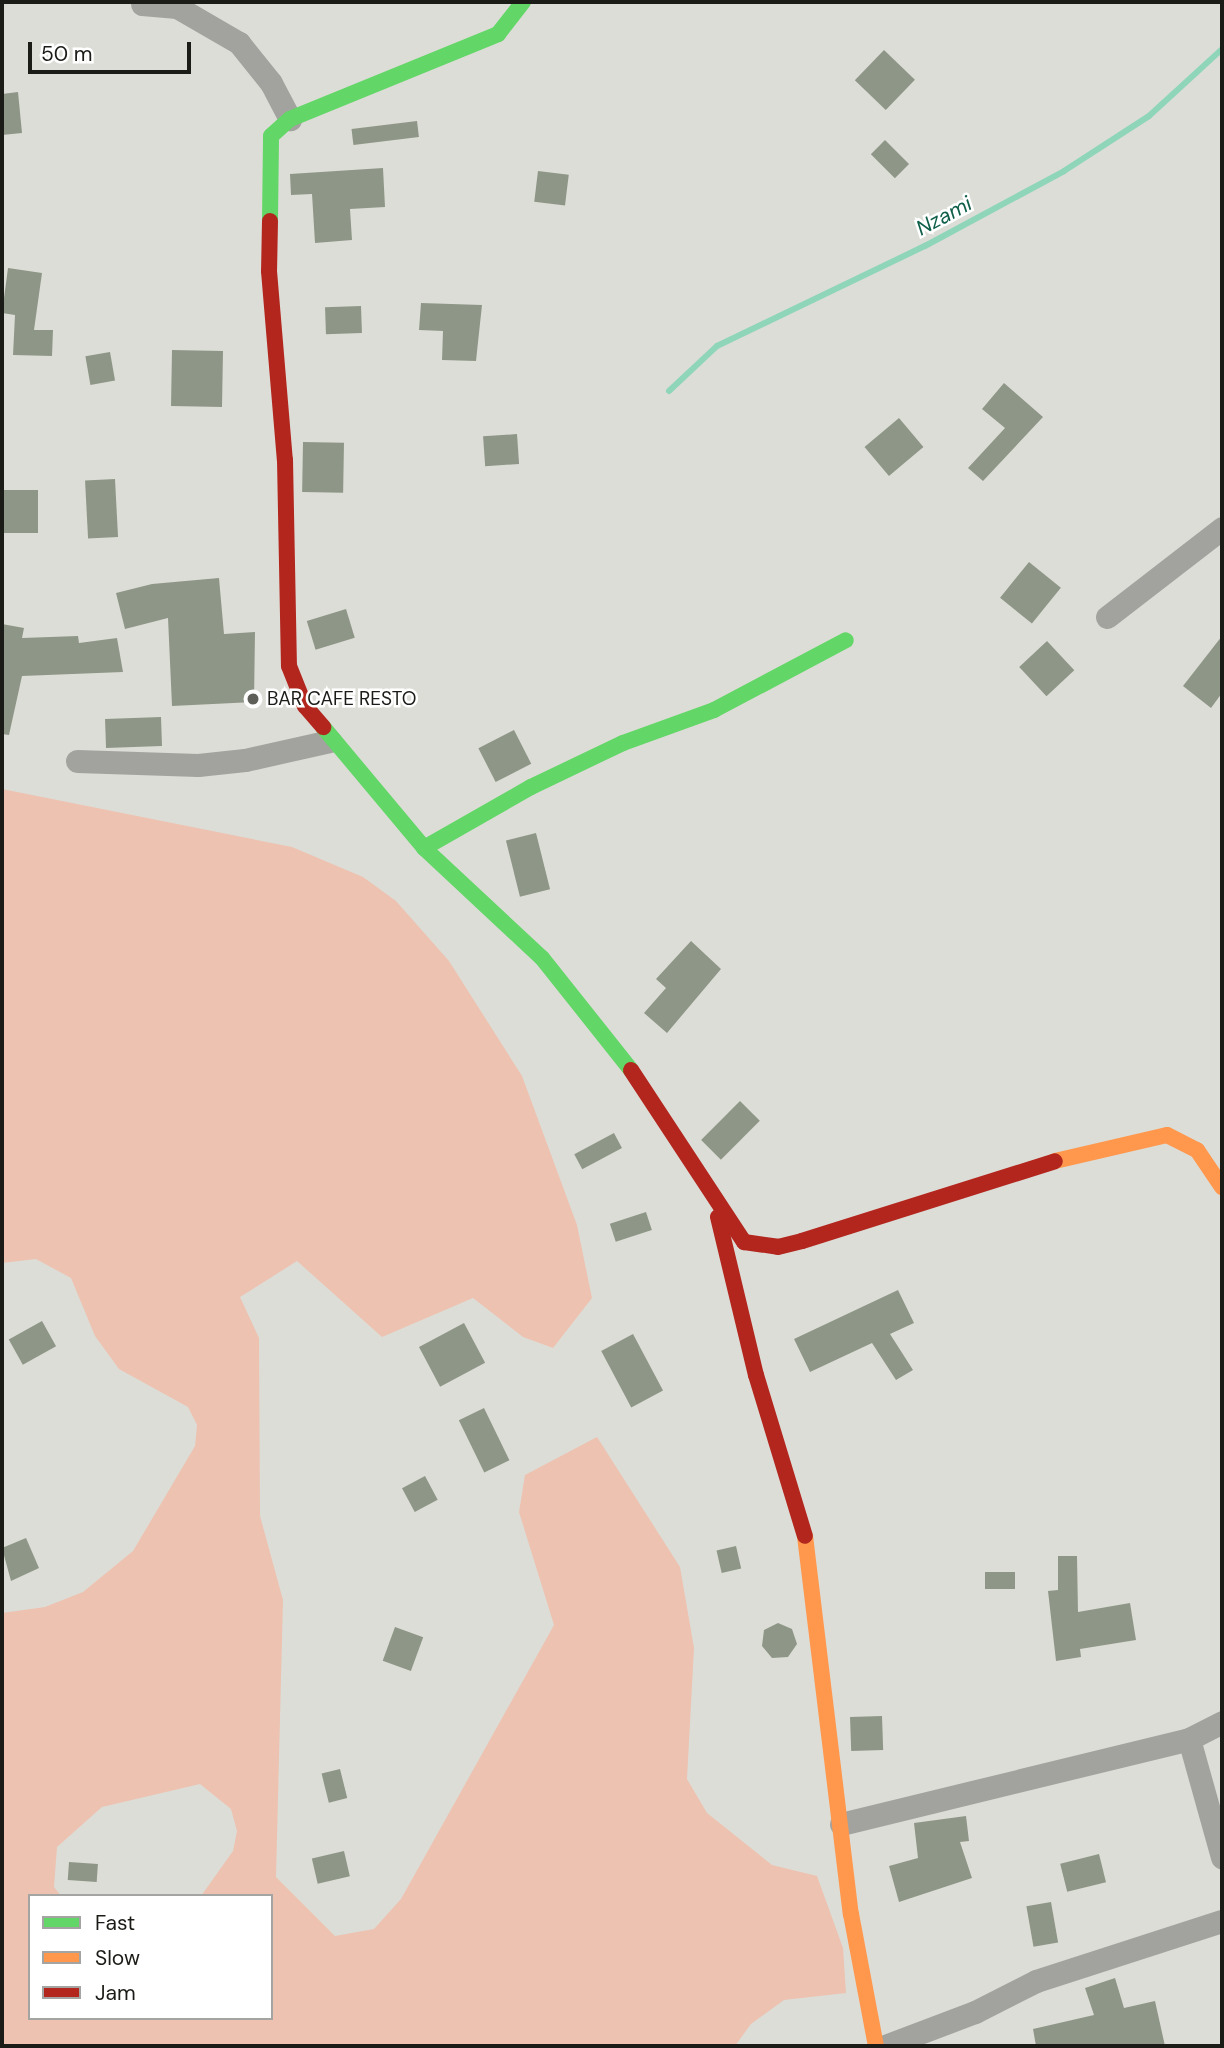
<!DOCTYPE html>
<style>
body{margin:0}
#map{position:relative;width:1224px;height:2048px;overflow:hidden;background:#ddddd7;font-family:"DM Sans",sans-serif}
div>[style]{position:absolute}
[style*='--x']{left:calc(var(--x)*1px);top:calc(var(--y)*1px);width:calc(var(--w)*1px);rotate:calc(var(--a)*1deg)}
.green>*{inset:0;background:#edc2b0}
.stream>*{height:6px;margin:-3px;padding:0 3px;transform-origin:3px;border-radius:3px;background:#8fd5ba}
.building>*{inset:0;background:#8e9787;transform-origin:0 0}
.street>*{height:23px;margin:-11.5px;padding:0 11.5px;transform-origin:11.5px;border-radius:11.5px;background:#a2a29f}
.fast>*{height:16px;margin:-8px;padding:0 8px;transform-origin:8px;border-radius:8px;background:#63d668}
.slow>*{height:16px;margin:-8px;padding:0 8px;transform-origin:8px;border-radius:8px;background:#ff974d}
.jam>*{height:16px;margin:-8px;padding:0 8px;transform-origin:8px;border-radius:8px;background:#b3261e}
.dots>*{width:19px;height:19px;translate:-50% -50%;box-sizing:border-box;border:4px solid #fff;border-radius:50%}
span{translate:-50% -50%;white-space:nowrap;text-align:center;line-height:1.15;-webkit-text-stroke:5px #fff;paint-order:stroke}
.poi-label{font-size:19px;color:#1b1b17}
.left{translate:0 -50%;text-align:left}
.water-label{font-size:21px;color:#106049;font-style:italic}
.frame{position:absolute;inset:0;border:4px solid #1b1b17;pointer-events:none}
.legend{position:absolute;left:28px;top:1894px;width:245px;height:126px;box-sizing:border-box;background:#fff;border:2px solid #a4a4a2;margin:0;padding:9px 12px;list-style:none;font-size:21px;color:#1b1b17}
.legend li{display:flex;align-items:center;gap:14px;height:35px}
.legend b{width:35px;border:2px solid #a4a4a2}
.scale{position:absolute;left:28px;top:42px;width:163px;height:32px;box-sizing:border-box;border:4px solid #1b1b17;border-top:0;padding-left:9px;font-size:21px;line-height:24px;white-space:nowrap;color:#1b1b17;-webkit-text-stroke:5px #fff;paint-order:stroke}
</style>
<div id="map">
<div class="green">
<i style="clip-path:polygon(evenodd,2px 789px,292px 847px,363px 877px,396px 901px,449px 961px,522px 1076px,577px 1225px,592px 1298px,553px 1348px,523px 1337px,473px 1298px,382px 1337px,297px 1261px,240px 1297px,259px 1338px,260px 1516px,283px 1600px,276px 1877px,335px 1936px,374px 1929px,401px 1899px,554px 1625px,519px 1512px,525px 1475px,597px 1437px,680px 1567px,694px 1648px,687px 1779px,707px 1813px,772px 1865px,817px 1876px,843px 1948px,846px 1993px,784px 2000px,751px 2024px,735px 2046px,2px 2046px,2px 1613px,45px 1607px,83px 1592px,133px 1551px,195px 1446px,197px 1425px,188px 1407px,119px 1369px,95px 1336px,71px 1278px,36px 1259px,2px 1263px,2px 789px,200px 1784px,231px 1809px,237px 1831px,233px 1851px,201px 1896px,271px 1896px,271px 2018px,30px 2018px,30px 1896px,61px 1896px,54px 1887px,57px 1847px,102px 1807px,200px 1784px)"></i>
</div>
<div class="stream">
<i style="--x:669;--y:391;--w:66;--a:-43.2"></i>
<i style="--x:717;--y:346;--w:231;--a:-25.7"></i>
<i style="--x:925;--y:246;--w:158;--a:-28.3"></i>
<i style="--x:1064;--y:171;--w:101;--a:-32.9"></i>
<i style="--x:1149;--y:116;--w:99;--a:-42.5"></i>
</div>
<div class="building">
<i style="left:884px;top:50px;width:43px;height:42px;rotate:44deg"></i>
<i style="clip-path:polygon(18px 92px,22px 133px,2px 135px,2px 94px)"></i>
<i style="left:417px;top:121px;width:16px;height:66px;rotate:83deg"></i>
<i style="left:885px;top:140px;width:34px;height:20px;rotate:45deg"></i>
<i style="clip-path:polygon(383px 168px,385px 207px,350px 209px,352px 240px,315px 243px,312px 194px,291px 195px,290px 174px)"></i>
<i style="left:538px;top:171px;width:31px;height:31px;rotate:7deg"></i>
<i style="clip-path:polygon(8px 268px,42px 273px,34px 330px,53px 330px,52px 356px,13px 355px,15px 315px,2px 313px)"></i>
<i style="clip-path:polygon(421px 303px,482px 305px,476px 361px,442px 360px,443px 331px,419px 330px)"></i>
<i style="left:361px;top:306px;width:27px;height:36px;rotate:88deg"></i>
<i style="left:172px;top:350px;width:51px;height:56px;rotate:1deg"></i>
<i style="left:110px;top:352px;width:29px;height:25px;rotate:80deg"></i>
<i style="clip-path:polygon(1004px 383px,1043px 417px,983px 481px,968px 468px,1005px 428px,982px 409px)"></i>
<i style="left:899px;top:418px;width:38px;height:45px;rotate:50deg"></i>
<i style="left:517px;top:434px;width:30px;height:34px;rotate:86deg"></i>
<i style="left:303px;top:442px;width:41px;height:50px;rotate:1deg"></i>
<i style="left:115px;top:479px;width:58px;height:30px;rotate:87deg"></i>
<i style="left:38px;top:490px;width:43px;height:36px;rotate:90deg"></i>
<i style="left:1029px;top:562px;width:41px;height:46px;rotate:39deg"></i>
<i style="clip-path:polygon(219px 578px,224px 634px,255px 632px,254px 702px,172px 706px,168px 618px,125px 629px,116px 593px,152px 584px)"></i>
<i style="left:346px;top:609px;width:30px;height:41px;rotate:73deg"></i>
<i style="clip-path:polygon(2px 624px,24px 628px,22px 638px,78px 636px,79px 643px,117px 638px,123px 672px,22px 676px,9px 735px,2px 734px)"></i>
<i style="clip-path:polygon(1222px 636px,1222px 693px,1211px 708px,1183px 686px)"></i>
<i style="left:1047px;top:641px;width:40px;height:38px;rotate:47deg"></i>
<i style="left:161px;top:717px;width:29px;height:56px;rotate:88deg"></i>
<i style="left:514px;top:730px;width:38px;height:40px;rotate:63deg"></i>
<i style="left:536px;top:833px;width:58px;height:31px;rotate:76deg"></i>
<i style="clip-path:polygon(691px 941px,721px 969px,667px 1033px,644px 1013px,666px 988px,656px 979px)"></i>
<i style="left:740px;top:1101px;width:28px;height:55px;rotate:45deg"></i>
<i style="left:614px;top:1133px;width:17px;height:45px;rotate:62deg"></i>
<i style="left:646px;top:1212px;width:19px;height:38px;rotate:72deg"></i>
<i style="clip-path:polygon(898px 1290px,914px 1323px,890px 1334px,913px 1370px,896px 1380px,872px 1343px,810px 1372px,794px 1339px)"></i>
<i style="left:42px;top:1321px;width:29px;height:38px;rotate:61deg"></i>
<i style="left:464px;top:1323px;width:45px;height:51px;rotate:62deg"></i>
<i style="left:633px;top:1334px;width:64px;height:36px;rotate:62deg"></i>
<i style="left:484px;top:1408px;width:58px;height:28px;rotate:64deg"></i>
<i style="left:425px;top:1476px;width:27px;height:26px;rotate:62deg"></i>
<i style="clip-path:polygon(26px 1538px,39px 1568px,11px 1581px,2px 1548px)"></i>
<i style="left:736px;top:1546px;width:23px;height:20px;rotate:77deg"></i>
<i style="clip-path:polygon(1058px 1556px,1077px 1556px,1078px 1612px,1130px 1603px,1136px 1640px,1080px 1649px,1081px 1657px,1056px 1661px,1048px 1591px,1058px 1590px)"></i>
<i style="left:985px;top:1572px;width:30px;height:17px"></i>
<i style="clip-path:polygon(778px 1623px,792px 1629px,797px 1644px,788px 1657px,772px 1658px,762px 1646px,764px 1630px)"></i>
<i style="left:395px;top:1627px;width:30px;height:36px;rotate:20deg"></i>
<i style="left:882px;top:1716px;width:34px;height:32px;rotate:88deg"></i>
<i style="left:340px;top:1769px;width:30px;height:19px;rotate:76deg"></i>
<i style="clip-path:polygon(966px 1816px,969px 1841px,960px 1842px,972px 1878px,899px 1902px,889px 1866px,918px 1858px,914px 1823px)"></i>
<i style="left:344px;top:1851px;width:26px;height:33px;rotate:77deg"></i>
<i style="left:1099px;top:1854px;width:29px;height:40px;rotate:76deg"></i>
<i style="left:69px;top:1862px;width:29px;height:18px;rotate:4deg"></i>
<i style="left:1051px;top:1902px;width:41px;height:25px;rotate:80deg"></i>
<i style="clip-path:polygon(1115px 1978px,1124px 2008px,1155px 2001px,1165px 2046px,1036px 2046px,1033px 2029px,1094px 2015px,1085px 1988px)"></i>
</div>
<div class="street">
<i style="--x:142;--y:4;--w:35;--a:5"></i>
<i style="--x:177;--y:7;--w:72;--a:30.1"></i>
<i style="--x:239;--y:43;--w:51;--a:51.3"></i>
<i style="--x:271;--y:83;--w:41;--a:62.2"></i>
<i style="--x:1107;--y:617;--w:145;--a:-37.7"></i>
<i style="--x:77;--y:761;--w:121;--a:1.9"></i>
<i style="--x:198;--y:765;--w:47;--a:-6.1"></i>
<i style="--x:245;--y:760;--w:87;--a:-12.6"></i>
<i style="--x:1189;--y:1739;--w:123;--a:74.4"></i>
<i style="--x:841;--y:1824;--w:358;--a:-13.7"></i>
<i style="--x:1189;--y:1739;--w:37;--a:-27"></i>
<i style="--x:885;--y:2046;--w:96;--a:-20.7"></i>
<i style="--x:975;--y:2012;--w:68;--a:-26.9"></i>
<i style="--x:1036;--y:1981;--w:195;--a:-17.9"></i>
</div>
<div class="fast">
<i style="--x:270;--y:221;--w:85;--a:-89.3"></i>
<i style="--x:271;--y:136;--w:25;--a:-42"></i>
<i style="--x:290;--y:119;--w:225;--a:-22.2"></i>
<i style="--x:498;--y:34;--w:41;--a:-52"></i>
<i style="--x:323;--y:727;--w:158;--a:50.1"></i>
<i style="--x:424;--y:848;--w:161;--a:43"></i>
<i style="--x:542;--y:958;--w:143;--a:51.5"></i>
<i style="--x:424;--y:848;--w:123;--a:-29.7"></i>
<i style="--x:531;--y:787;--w:102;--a:-25.6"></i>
<i style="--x:623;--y:743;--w:97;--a:-19.9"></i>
<i style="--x:714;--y:710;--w:149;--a:-27.9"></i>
</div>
<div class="slow">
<i style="--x:1055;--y:1161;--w:115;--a:-13.1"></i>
<i style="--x:1167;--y:1135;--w:34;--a:27"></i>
<i style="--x:1197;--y:1150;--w:45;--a:56"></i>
<i style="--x:805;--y:1536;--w:381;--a:83.1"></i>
<i style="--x:851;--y:1914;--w:134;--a:79.3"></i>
</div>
<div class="jam">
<i style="--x:270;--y:221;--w:50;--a:91.1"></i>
<i style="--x:269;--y:271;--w:190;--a:85.2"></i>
<i style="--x:285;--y:460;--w:206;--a:88.9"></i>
<i style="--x:289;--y:666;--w:43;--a:68.2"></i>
<i style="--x:305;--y:706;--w:28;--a:49"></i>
<i style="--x:631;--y:1070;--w:206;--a:56.7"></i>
<i style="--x:744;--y:1242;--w:34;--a:8"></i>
<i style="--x:778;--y:1247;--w:25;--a:-14"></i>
<i style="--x:802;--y:1241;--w:265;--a:-17.5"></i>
<i style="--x:718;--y:1217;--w:163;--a:76.5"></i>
<i style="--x:756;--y:1375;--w:168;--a:73.1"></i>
</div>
<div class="dots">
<i style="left:253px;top:699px;background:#5f5f5a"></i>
</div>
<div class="poi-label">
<span class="left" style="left:267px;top:699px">BAR CAFE RESTO</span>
</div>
<div class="water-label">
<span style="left:944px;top:216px;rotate:-28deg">Nzami</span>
</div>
<div class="frame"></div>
<ul class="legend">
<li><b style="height:9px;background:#63d668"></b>Fast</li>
<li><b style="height:9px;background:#ff974d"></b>Slow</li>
<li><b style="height:9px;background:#b3261e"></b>Jam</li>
</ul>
<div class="scale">50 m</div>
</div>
